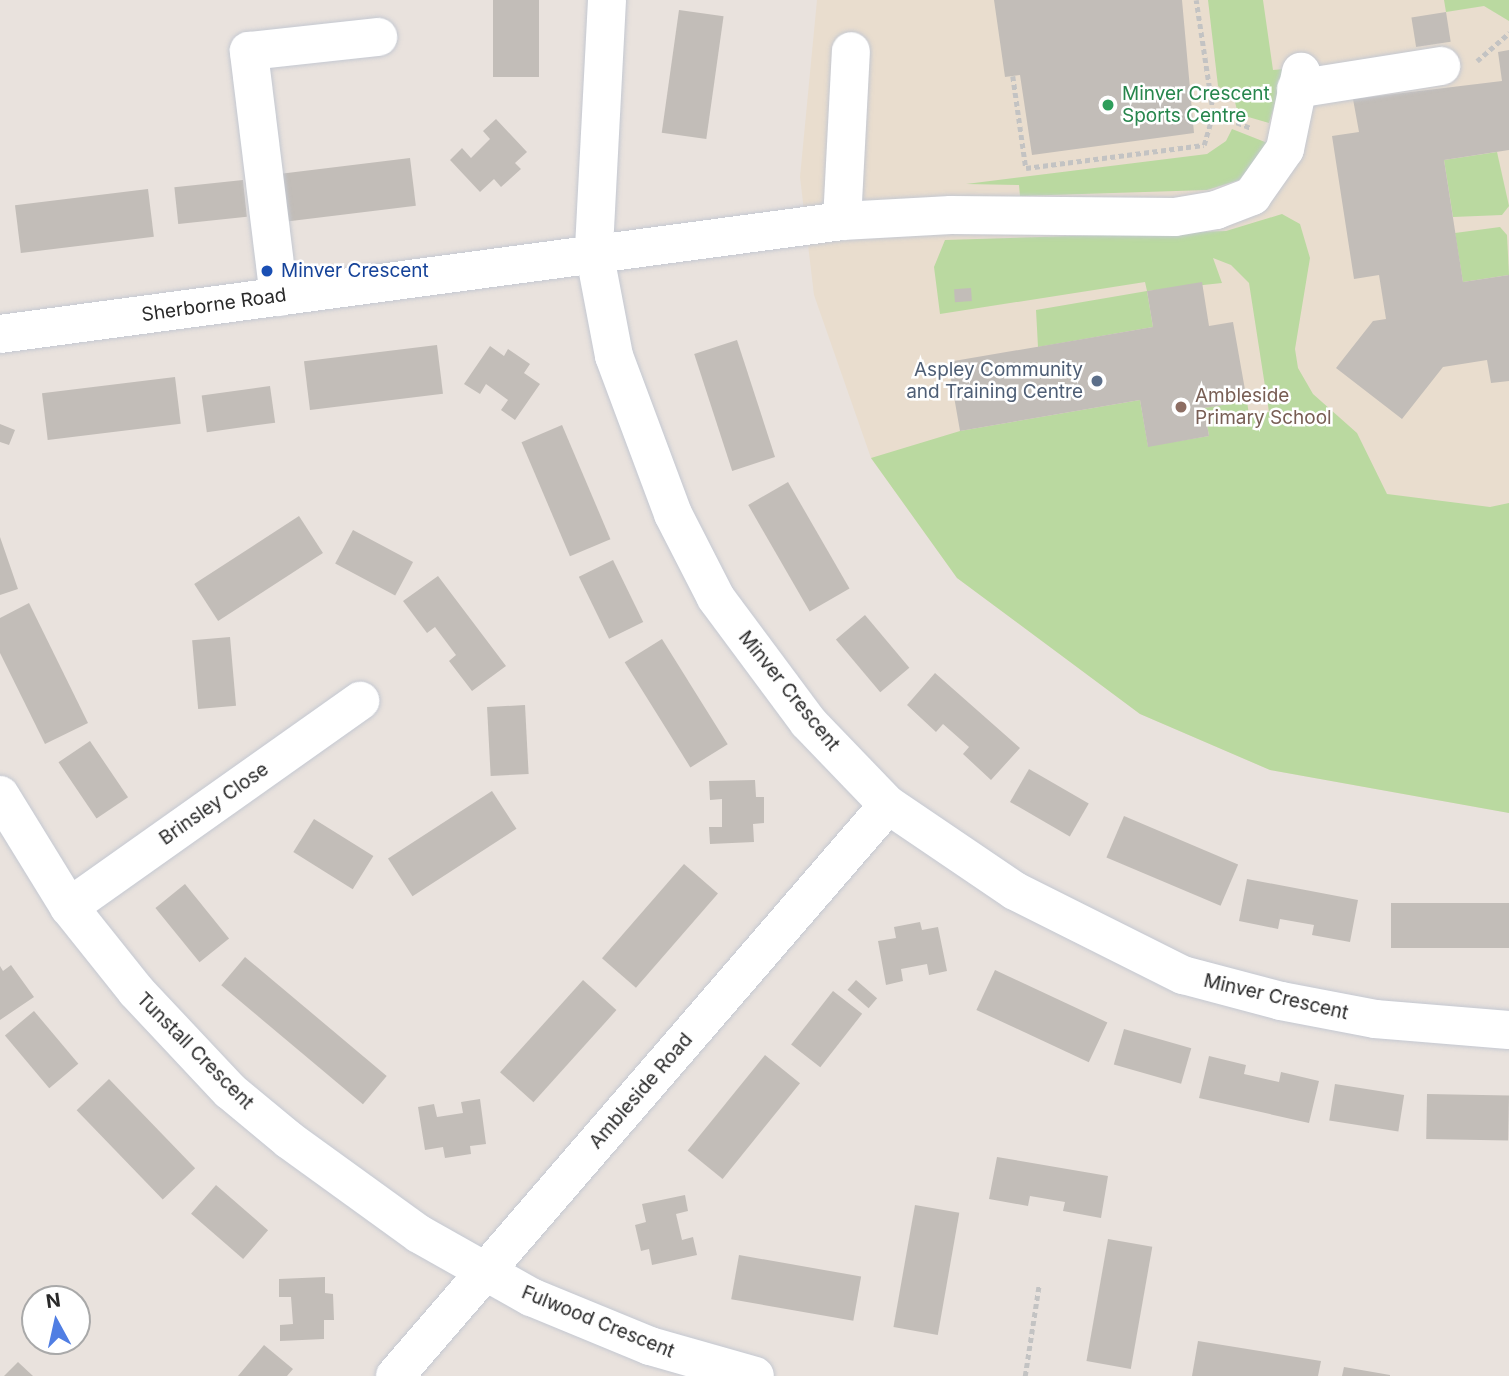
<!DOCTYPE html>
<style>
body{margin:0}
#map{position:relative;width:1509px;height:1376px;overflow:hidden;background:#e9e2dd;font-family:Inter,sans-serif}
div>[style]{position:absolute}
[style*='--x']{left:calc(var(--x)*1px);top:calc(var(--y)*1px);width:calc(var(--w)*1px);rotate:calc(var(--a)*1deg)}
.education>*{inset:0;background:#e9ddce}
.green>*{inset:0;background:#bad9a0}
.building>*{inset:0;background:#c2bdb8;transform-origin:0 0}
.path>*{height:4.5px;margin-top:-2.25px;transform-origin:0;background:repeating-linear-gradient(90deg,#c3c3c3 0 5px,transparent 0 8.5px)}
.roads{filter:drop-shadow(0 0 2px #c4c8d1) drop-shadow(0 0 2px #c4c8d1)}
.minor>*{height:38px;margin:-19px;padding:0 19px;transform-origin:19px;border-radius:19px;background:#fff}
.dots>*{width:19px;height:19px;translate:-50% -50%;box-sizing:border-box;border:4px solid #fff;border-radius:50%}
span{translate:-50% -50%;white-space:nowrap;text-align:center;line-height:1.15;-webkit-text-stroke:5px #fff;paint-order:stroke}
.leisure-label{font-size:19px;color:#27864d}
.left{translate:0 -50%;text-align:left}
.transit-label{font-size:19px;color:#164399}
.street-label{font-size:19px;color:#292929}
.service-label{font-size:19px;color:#4e5e75}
.right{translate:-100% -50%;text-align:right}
.education-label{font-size:19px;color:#785e54}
.north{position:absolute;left:21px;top:1285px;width:70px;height:70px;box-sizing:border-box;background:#fff;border:2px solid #a9a9a9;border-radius:50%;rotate:352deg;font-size:19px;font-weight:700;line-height:28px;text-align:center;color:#292929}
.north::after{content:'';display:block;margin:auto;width:24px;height:32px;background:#507ee3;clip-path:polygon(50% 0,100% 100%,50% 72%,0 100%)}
</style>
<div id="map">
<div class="education">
<i style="clip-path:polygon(817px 0,1509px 0,1509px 813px,1270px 770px,1140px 714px,957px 578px,871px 458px,814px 295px,800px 177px)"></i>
</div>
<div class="green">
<i style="clip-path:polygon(1208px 0,1263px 0,1273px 70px,1285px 69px,1269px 123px,1238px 114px,1234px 98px,1218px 86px)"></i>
<i style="clip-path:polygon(1444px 0,1509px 0,1509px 21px,1484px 6px,1446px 12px)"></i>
<i style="clip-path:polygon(1232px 129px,1270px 144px,1239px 180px,1207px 190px,1020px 196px,1019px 185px,966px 184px,1207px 154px,1226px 141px)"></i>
<i style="clip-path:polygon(1497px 152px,1509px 206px,1502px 215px,1453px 217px,1444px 160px)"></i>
<i style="clip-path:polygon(1282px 214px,1300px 224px,1310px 258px,1295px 349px,1298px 368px,1313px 394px,1357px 433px,1387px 494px,1490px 507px,1509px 503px,1509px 813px,1270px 770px,1140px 714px,957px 578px,871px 458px,960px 431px,1140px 400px,1148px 446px,1209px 436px,1204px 408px,1247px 401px,1249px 415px,1269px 412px,1249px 283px,1231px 265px,1213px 258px,1222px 283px,1147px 291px,1153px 327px,1038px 347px,1036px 310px,1147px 291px,1145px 282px,940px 314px,934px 267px,945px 240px,1226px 231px)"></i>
<i style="clip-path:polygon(1500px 227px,1507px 235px,1509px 275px,1463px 282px,1455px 233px)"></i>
</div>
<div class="building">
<i style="left:493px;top:0;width:46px;height:77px"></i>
<i style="clip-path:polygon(994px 0,1182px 0,1194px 133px,1032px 155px,1020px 75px,1005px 77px)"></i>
<i style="left:679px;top:10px;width:45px;height:124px;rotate:8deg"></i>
<i style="left:1446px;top:12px;width:30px;height:35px;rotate:81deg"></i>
<i style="clip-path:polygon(1509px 50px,1509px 150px,1444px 160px,1463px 282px,1509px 275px,1509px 381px,1491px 383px,1487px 360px,1443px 367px,1402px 419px,1336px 368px,1373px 321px,1386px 319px,1379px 275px,1354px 279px,1332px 136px,1359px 132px,1353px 99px,1502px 81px,1498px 52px)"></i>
<i style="clip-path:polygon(496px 119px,527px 152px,515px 163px,521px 169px,501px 187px,494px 179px,480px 192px,450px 160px,462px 148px,471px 158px,490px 139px,483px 131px)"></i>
<i style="left:410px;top:158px;width:48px;height:134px;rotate:83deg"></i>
<i style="left:243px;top:180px;width:37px;height:69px;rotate:84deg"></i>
<i style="left:148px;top:189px;width:48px;height:134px;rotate:83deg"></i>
<i style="clip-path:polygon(1202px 282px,1209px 326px,1233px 322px,1247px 401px,1204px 408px,1209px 436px,1148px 447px,1140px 400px,960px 431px,948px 362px,1153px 327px,1147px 291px)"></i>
<i style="left:971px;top:288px;width:13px;height:17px;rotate:86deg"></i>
<i style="left:737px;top:340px;width:123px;height:45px;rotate:72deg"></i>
<i style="left:437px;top:345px;width:49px;height:134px;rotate:83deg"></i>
<i style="clip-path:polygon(490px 346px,504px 356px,508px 349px,530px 364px,524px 373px,540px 384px,515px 420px,501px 410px,508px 400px,486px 384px,480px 394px,464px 384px)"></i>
<i style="left:175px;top:377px;width:47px;height:134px;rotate:83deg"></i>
<i style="left:270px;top:386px;width:37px;height:69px;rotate:82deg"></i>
<i style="clip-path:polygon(0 424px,15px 430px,9px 445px,0 442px)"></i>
<i style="left:562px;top:425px;width:124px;height:44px;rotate:67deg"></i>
<i style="left:788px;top:482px;width:123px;height:46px;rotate:60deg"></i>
<i style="left:299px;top:516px;width:44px;height:125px;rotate:57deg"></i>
<i style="left:353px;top:530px;width:68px;height:38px;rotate:28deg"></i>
<i style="clip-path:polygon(0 537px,18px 589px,0 595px)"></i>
<i style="left:613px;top:560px;width:69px;height:38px;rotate:64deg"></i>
<i style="clip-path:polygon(438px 576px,506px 666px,472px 691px,449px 661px,456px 655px,435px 627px,427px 633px,403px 601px)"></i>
<i style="clip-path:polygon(29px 603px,88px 723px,45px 744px,0 653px,0 618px)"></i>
<i style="left:865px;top:615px;width:69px;height:38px;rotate:50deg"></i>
<i style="left:230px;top:637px;width:69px;height:38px;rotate:85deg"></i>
<i style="left:662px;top:639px;width:124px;height:44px;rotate:58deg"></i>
<i style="clip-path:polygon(935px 673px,1020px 748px,991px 780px,963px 754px,969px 747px,943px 724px,936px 732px,907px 705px)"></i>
<i style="left:525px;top:705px;width:69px;height:38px;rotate:87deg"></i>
<i style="left:90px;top:741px;width:68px;height:38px;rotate:56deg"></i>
<i style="left:1029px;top:769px;width:69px;height:38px;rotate:30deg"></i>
<i style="clip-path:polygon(755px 780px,756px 797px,764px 797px,764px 823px,753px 824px,754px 842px,710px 844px,709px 827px,722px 827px,722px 799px,710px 800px,709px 781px)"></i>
<i style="left:492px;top:791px;width:45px;height:124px;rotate:57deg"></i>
<i style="left:1124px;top:816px;width:124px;height:45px;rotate:23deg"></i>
<i style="left:314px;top:819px;width:70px;height:39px;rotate:32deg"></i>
<i style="left:684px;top:864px;width:45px;height:125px;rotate:41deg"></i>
<i style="clip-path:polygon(1247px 879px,1358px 900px,1350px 942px,1312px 935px,1314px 925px,1280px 919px,1278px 929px,1239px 921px)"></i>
<i style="left:185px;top:884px;width:70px;height:38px;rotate:51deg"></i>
<i style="left:1391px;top:903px;width:118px;height:45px"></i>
<i style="clip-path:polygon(920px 922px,922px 930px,938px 927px,947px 971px,929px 975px,927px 964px,901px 969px,903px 981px,886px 985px,878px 941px,896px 938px,894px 927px)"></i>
<i style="left:245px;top:957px;width:185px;height:37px;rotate:40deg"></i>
<i style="clip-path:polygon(11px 965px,34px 997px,0 1020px,0 966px,3px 971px)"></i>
<i style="left:995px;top:970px;width:124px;height:44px;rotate:25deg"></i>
<i style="left:583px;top:980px;width:45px;height:124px;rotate:42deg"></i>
<i style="left:856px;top:980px;width:28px;height:13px;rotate:41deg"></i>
<i style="left:833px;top:991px;width:37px;height:68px;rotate:38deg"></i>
<i style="left:34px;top:1011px;width:69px;height:38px;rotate:50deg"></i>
<i style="left:1124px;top:1029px;width:70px;height:37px;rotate:16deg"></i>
<i style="left:765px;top:1055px;width:45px;height:123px;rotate:39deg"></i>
<i style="clip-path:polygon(1209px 1056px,1246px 1065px,1244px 1074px,1279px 1082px,1281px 1072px,1319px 1081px,1309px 1123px,1199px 1098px)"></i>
<i style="left:109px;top:1079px;width:124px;height:45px;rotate:46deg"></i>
<i style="left:1335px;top:1084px;width:70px;height:37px;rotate:9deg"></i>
<i style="left:1427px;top:1094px;width:82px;height:45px;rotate:1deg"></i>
<i style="clip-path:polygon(480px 1099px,486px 1144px,470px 1146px,471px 1154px,445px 1158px,443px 1147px,425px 1150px,418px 1107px,434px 1104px,437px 1117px,463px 1113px,461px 1102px)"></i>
<i style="clip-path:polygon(997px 1157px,1108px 1176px,1101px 1218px,1063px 1211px,1065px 1202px,1030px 1196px,1028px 1206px,989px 1199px)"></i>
<i style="left:216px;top:1185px;width:69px;height:38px;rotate:41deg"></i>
<i style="clip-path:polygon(685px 1195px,688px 1211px,676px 1214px,682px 1240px,693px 1237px,697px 1255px,652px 1265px,649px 1249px,641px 1251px,635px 1225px,646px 1222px,642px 1204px)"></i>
<i style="left:915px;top:1205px;width:45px;height:124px;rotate:10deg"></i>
<i style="left:1108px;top:1239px;width:45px;height:124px;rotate:10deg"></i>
<i style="left:739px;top:1255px;width:124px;height:45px;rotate:10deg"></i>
<i style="clip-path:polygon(325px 1277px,325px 1293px,333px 1294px,334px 1320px,324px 1320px,324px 1339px,280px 1341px,280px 1325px,293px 1324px,291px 1297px,279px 1297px,279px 1279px)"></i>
<i style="clip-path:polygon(1198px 1341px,1321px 1361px,1318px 1376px,1192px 1376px)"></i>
<i style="clip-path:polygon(264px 1345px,293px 1369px,287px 1376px,238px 1376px)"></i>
<i style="clip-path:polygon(18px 1362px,33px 1376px,4px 1376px)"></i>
<i style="clip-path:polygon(1344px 1367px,1390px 1375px,1390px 1376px,1342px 1376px)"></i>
</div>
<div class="path">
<i style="--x:1477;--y:61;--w:43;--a:-41.2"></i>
<i style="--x:1013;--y:76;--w:93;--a:82"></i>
<i style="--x:1026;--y:168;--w:179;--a:-7.4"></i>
<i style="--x:1204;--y:145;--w:33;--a:-74"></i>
<i style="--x:1213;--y:113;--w:114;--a:-98.6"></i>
<i style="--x:1213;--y:113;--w:41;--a:21.5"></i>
<i style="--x:1025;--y:1376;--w:92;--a:-81.3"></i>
</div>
<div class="roads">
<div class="minor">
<i style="--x:607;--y:0;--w:251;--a:93"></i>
<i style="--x:594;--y:251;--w:107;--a:79.2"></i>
<i style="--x:614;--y:356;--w:169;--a:69.5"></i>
<i style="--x:673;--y:514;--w:94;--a:62.9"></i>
<i style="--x:716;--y:598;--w:154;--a:53.4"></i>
<i style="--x:808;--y:722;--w:115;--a:46.1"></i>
<i style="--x:888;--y:805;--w:153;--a:34.1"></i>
<i style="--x:1015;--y:891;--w:188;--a:26.6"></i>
<i style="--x:1183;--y:975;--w:101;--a:14.9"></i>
<i style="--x:1281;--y:1001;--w:96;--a:10.8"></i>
<i style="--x:1375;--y:1019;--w:134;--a:4.7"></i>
<i style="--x:1296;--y:89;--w:147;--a:-9"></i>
<i style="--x:842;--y:221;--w:170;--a:-87"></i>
<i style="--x:279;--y:297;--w:248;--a:-97"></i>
<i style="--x:249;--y:51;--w:130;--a:-6.2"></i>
<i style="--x:0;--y:334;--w:850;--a:-7.64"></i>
<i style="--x:842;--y:221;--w:109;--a:-3.2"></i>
<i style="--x:951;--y:215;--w:224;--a:0.5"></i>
<i style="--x:1175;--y:217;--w:42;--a:-9.7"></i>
<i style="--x:1216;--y:210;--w:39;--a:-21"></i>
<i style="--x:1252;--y:196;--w:57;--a:-54.9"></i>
<i style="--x:1285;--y:149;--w:79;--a:-78.3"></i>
<i style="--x:0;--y:795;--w:132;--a:58.4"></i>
<i style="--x:69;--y:907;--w:107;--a:51.4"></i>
<i style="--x:136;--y:991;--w:137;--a:46.8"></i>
<i style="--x:230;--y:1091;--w:77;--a:39.7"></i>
<i style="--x:289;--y:1140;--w:160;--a:35.9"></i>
<i style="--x:419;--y:1234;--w:129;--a:29.4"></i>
<i style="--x:531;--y:1297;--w:129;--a:22.4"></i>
<i style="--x:650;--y:1346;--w:109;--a:15.9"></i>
<i style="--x:69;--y:907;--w:357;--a:-35.3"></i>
<i style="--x:395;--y:1376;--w:754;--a:-49.19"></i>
</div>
</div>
<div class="dots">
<i style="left:1108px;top:105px;background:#2e9e5b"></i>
<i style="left:267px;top:271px;background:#1a4fb4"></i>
<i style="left:1097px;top:381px;background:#5c6f8a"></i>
<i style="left:1181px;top:407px;background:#8d6e63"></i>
</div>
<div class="leisure-label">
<span class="left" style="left:1122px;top:105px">Minver Crescent<br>Sports Centre</span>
</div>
<div class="transit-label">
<span class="left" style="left:281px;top:271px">Minver Crescent</span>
</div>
<div class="street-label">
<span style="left:214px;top:305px;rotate:-8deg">Sherborne Road</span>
<span style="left:789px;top:691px;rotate:51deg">Minver Crescent</span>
<span style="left:214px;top:804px;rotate:-35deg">Brinsley Close</span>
<span style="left:1276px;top:997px;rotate:13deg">Minver Crescent</span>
<span style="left:195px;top:1051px;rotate:45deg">Tunstall Crescent</span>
<span style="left:641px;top:1091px;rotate:-49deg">Ambleside Road</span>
<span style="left:598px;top:1322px;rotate:22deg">Fulwood Crescent</span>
</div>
<div class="service-label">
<span class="right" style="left:1083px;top:381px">Aspley Community<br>and Training Centre</span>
</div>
<div class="education-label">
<span class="left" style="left:1195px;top:407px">Ambleside<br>Primary School</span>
</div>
<div class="north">N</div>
</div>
